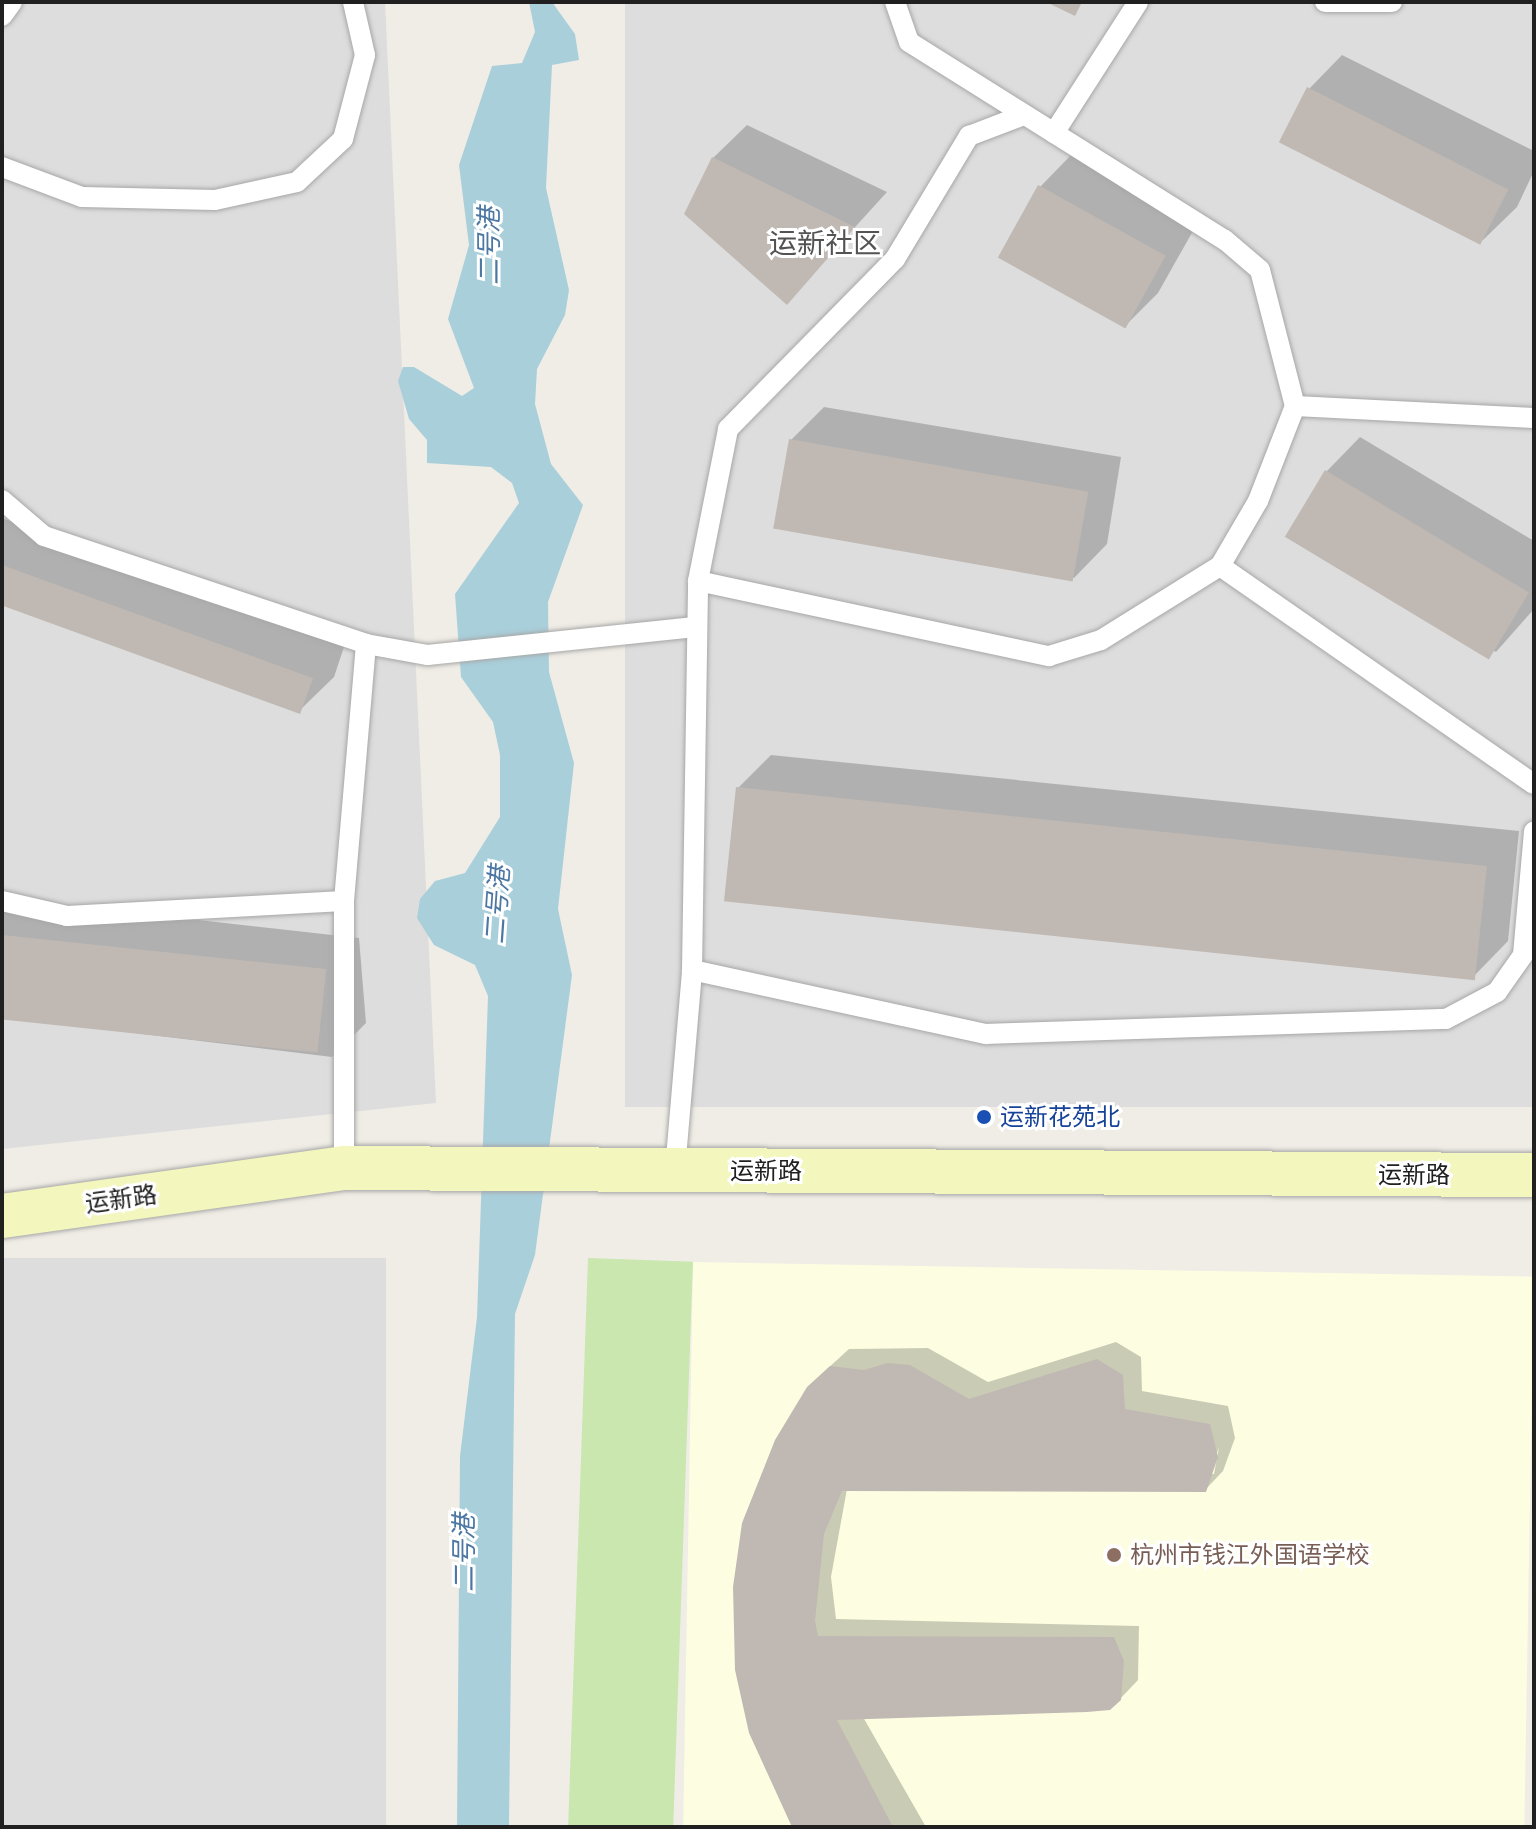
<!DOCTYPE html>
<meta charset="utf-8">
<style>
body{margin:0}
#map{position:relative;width:1536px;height:1829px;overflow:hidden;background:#f0ede6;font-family:"DM Sans","Noto Sans SC",sans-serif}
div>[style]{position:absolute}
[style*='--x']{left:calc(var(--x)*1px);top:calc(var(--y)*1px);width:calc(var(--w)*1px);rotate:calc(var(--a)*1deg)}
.residential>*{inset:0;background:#dedddd;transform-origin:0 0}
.education>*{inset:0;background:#fdfee1;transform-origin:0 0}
.grass>*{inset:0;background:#c9e7af;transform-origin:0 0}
.water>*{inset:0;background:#a9cfdb}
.shadow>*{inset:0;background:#0003}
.building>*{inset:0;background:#c0b9b3;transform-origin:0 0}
.roads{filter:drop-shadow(0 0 2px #a7a7a7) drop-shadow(0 0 2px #a7a7a7)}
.lane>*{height:20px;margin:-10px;padding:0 10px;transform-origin:10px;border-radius:10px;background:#fff}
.secondary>*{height:44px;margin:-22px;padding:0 22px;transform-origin:22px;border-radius:22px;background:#f3f7bd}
.dots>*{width:22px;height:22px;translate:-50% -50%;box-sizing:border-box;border:4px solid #fff;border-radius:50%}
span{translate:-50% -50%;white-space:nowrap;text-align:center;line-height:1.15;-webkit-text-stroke:6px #fff;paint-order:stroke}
.transit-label{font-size:24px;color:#164399}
.left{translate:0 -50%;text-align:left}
.street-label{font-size:24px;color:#202020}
.education-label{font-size:24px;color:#785e54}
.water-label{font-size:26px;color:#4d77a3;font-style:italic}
.quarter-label{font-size:28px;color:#535353}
.frame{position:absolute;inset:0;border:4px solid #202020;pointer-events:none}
</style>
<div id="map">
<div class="residential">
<i style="clip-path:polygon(2px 2px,385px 2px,436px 1103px,2px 1149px)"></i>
<i style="left:625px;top:2px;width:909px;height:1105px"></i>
<i style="left:386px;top:1258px;width:569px;height:386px;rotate:90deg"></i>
</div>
<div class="education">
<i style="left:693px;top:1262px;width:841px;height:565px;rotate:1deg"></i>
</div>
<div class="grass">
<i style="left:588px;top:1258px;width:105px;height:569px;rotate:2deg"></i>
</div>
<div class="water">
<i style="clip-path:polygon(529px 2px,552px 2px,575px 34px,579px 60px,552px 65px,546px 188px,569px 290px,565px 315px,537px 369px,535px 404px,551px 464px,583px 505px,548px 602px,549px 672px,574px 763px,558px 909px,572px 975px,535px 1255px,515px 1314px,509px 1827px,457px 1827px,460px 1456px,477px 1317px,488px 996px,475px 965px,434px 945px,417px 918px,420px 899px,435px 881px,465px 873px,500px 817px,500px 755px,493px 722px,461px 677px,455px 594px,519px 503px,512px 483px,491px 467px,427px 463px,427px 440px,409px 419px,398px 381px,403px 367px,414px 367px,462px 396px,474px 388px,448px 319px,469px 245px,459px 165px,492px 66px,522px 63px,535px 32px)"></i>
</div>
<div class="shadow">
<i style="clip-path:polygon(1342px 55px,1534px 151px,1534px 171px,1517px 207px,1483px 240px,1309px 89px)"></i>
<i style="clip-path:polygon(747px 125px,887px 192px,787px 302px,713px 158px)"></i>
<i style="clip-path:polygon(1073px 153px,1198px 222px,1158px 293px,1125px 326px,1040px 187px)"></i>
<i style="clip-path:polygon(824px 407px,1121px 457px,1107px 544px,1074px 578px,791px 440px)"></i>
<i style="clip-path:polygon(1360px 437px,1534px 541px,1534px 609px,1496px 652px,1287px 535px,1327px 471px)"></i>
<i style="clip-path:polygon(2px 518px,345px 644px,334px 677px,300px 710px,2px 594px)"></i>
<i style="clip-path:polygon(771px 755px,1519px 831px,1508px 941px,1475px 975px,738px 788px)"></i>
<i style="clip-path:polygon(2px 898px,359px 938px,366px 1023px,332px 1057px,2px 1017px)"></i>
<i style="clip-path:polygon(evenodd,1116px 1342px,1141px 1357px,1142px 1391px,1228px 1406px,1235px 1438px,1223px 1471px,1205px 1490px,847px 1489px,831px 1577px,836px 1619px,1139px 1626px,1138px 1680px,1120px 1699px,863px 1717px,926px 1827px,795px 1827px,827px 1369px,849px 1349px,928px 1348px,988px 1382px,1116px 1342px,1219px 1447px,1214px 1474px,1210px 1474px,1219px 1447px)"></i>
</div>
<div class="building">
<i style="clip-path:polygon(1046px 2px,1082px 2px,1075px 16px)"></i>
<i style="left:1307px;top:87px;width:226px;height:62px;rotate:27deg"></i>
<i style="clip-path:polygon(712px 157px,855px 227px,787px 305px,684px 214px)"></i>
<i style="left:1038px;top:185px;width:146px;height:83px;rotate:29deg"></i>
<i style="left:789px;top:439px;width:304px;height:91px;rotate:10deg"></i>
<i style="left:1325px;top:470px;width:238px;height:78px;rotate:31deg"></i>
<i style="left:2px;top:565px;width:331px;height:38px;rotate:20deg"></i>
<i style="left:736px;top:787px;width:755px;height:115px;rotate:6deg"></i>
<i style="left:2px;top:935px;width:326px;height:84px;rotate:6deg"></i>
<i style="clip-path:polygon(1097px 1359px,1123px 1375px,1125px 1409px,1210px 1424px,1218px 1457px,1206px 1492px,842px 1491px,824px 1534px,815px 1621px,818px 1636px,1114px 1637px,1124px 1661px,1121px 1700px,1110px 1710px,1087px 1712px,837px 1720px,893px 1827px,792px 1827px,749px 1733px,735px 1670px,733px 1587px,742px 1523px,775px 1440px,807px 1387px,830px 1366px,864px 1370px,887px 1363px,910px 1365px,969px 1399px)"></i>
</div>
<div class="roads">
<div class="lane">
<i style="--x:895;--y:2;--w:42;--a:70.7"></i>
<i style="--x:909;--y:42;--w:373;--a:32.1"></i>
<i style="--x:1225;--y:240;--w:46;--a:40.6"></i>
<i style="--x:1260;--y:270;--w:140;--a:75.6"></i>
<i style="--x:1295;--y:406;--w:239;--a:2.9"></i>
<i style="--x:1325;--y:2;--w:67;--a:0"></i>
<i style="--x:2;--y:16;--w:17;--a:-54"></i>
<i style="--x:1054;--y:133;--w:156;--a:-57.3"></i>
<i style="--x:2;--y:167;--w:85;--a:20.6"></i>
<i style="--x:82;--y:197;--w:133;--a:1.3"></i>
<i style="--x:215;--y:200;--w:84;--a:-12.4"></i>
<i style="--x:297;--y:182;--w:63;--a:-43.1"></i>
<i style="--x:343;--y:139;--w:87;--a:-75.3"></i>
<i style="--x:365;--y:55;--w:54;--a:-102.8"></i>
<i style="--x:2;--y:500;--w:55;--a:40.6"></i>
<i style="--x:44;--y:536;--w:340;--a:18.5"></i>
<i style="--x:366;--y:644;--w:63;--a:10.1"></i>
<i style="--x:428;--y:655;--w:268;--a:-6"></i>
<i style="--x:1220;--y:566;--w:382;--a:34.8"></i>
<i style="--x:698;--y:581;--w:359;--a:12.1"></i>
<i style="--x:1049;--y:656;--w:54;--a:-17.1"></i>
<i style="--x:1101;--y:640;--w:140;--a:-31.9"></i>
<i style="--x:1220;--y:566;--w:75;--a:-59.7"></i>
<i style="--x:1258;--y:501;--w:102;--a:-68.7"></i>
<i style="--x:2;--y:901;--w:67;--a:13"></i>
<i style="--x:67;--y:916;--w:277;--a:-3.1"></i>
<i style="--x:692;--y:970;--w:301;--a:12.3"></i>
<i style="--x:986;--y:1034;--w:460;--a:-1.9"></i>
<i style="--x:1446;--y:1019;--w:58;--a:-27.9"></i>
<i style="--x:1497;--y:992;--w:45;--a:-54.9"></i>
<i style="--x:1523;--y:955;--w:124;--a:-84.9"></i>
<i style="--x:344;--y:1168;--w:267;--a:-90"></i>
<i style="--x:344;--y:901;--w:258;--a:-85.1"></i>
<i style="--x:675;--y:1170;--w:201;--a:-85.1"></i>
<i style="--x:692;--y:970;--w:389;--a:-89.1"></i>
<i style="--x:698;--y:581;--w:155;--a:-78.8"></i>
<i style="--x:728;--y:429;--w:238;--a:-45.5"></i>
<i style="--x:895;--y:259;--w:144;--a:-59"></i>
<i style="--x:969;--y:136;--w:59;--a:-20.9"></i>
</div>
<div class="secondary">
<i style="--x:2;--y:1216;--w:345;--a:-8"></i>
<i style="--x:344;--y:1168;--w:1190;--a:0.34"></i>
</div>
</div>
<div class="dots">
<i style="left:984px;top:1117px;background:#1a4fb4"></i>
<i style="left:1114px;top:1555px;background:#8d6e63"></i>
</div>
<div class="transit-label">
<span class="left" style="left:1000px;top:1117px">运新花苑北</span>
</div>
<div class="street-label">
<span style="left:766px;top:1171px">运新路</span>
<span style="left:1414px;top:1175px">运新路</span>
<span style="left:121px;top:1199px;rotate:-8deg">运新路</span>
</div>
<div class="education-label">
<span class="left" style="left:1130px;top:1555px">杭州市钱江外国语学校</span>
</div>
<div class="water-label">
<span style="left:490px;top:246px;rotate:-90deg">二号港</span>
<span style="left:498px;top:905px;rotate:-86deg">二号港</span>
<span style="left:465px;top:1553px;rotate:-90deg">二号港</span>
</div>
<div class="quarter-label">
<span style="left:825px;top:244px">运新社区</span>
</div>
<div class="frame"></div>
</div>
